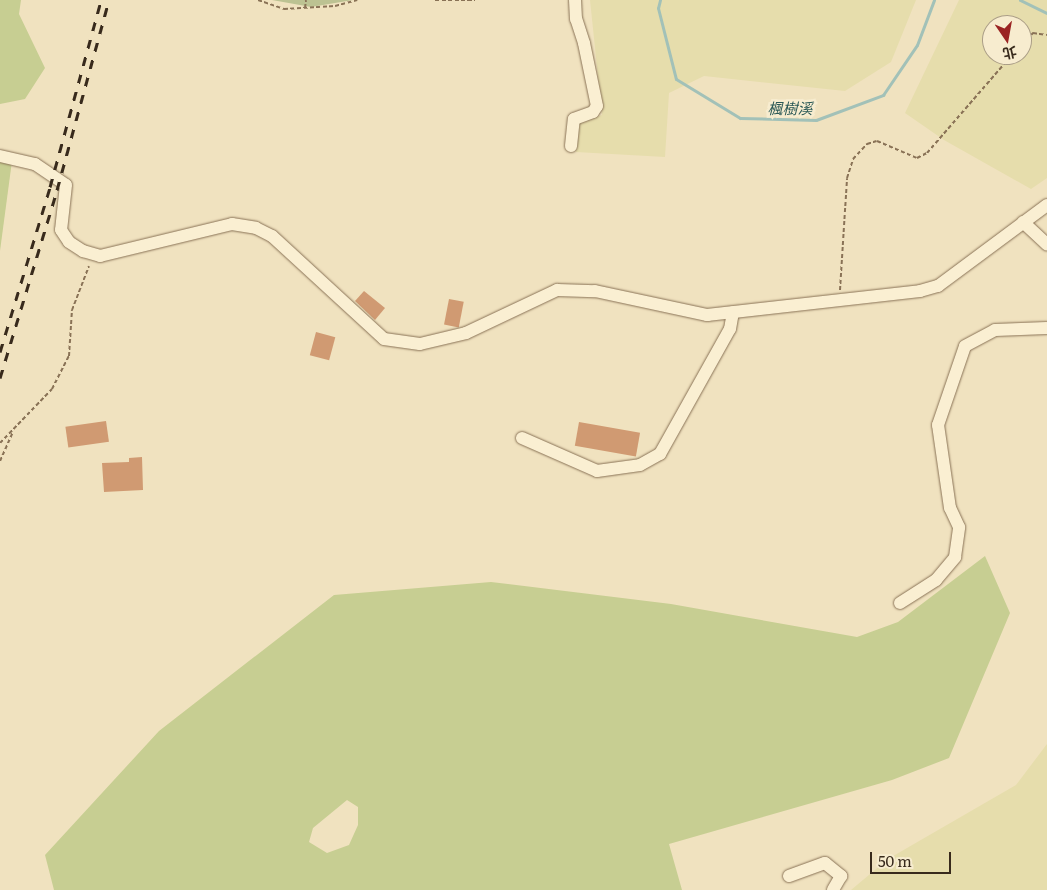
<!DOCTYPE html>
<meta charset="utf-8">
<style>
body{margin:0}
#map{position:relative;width:1047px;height:890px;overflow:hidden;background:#f0e2bf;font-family:Literata,"Noto Sans TC",serif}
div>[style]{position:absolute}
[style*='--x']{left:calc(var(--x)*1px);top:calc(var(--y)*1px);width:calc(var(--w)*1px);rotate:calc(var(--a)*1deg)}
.farmland>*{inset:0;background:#e6ddac}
.green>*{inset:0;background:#c7ce92}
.cemetery>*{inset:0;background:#bcc292}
.stream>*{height:3px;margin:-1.5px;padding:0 1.5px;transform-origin:1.5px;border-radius:1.5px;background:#a2c1b8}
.building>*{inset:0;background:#d09a72;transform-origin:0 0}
.path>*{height:2px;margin-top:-1px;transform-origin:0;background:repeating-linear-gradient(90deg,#897256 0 4px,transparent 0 6.5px)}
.roads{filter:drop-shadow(0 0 1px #897256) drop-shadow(0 0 1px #897256)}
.minor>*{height:12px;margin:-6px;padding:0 6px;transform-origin:6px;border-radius:6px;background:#faefd2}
.rail>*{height:3px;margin-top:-1.5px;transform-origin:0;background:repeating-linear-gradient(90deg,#382a1c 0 9px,transparent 0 18px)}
span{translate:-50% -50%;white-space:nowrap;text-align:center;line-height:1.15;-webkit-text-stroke:5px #f7eccf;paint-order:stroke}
.water-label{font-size:15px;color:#2a5856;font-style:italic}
.north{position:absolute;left:982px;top:15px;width:50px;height:50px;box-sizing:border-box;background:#f7eccf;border:1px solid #ab9e87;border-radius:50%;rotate:168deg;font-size:14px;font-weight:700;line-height:20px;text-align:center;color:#382a1c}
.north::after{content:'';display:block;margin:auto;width:18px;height:22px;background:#9b2423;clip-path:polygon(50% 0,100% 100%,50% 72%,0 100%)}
.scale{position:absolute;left:870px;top:852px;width:81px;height:22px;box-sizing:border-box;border:2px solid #382a1c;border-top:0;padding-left:6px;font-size:15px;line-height:18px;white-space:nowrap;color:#382a1c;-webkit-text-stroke:4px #f7eccf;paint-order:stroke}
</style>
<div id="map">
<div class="farmland">
<i style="clip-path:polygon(590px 0,916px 0,891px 62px,845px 91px,704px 76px,669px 93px,665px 157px,576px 152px,572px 125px,602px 115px)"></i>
<i style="clip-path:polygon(evenodd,959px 0,1047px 0,1047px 178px,1031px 189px,944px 140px,905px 113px,959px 0,992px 25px,1022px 25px,1022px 55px,992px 55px,992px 25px)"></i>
<i style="clip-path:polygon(1047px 744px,1047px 890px,851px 890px,888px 859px,1016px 785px)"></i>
</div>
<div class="green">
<i style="clip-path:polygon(0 0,21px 0,19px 14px,45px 68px,25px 99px,0 104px)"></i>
<i style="clip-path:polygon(0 152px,12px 161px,0 251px)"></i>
<i style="clip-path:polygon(evenodd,985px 556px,1010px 613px,949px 758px,892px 780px,669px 844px,682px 890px,54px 890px,45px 855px,159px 731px,334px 595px,491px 582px,671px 604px,857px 637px,898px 622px,985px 556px,347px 800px,358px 807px,358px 825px,349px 845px,327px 853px,309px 842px,313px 828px,347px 800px)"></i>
</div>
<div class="cemetery">
<i style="clip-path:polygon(272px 0,353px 0,311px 7px)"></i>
</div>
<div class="stream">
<i style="--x:660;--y:0;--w:8;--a:104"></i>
<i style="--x:658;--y:8;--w:73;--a:75.8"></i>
<i style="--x:676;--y:79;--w:75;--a:31.4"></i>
<i style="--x:740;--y:118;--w:76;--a:1.5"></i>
<i style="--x:816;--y:120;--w:72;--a:-20.5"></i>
<i style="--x:883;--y:95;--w:60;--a:-55.8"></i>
<i style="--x:917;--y:45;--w:48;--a:-69.3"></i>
<i style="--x:1020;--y:0;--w:30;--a:26"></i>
</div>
<div class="building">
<i style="clip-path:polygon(364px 291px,385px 308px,375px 320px,355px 301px)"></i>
<i style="left:449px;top:299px;width:15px;height:26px;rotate:11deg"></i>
<i style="left:316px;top:332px;width:20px;height:24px;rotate:15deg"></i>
<i style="left:106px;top:421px;width:21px;height:41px;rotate:82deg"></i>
<i style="left:579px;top:422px;width:62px;height:24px;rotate:10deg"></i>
<i style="clip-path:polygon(142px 457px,143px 490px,104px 492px,102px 463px,129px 462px,129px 458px)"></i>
</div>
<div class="path">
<i style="--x:258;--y:0;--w:28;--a:19"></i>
<i style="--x:284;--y:9;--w:51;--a:-3.4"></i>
<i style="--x:335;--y:6;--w:23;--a:-15"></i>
<i style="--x:435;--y:0;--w:40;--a:0"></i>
<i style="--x:305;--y:8;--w:8;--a:-83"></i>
<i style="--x:1022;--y:44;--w:16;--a:-45"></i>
<i style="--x:1033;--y:33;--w:14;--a:8"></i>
<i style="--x:840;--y:290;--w:112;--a:-86.4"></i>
<i style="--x:847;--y:178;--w:20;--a:-72"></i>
<i style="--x:853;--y:159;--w:21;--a:-47"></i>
<i style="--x:867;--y:144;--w:10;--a:-17"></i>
<i style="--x:877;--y:141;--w:43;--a:23"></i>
<i style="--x:917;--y:158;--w:11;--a:-27"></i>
<i style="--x:927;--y:153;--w:130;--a:-49.1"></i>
<i style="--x:0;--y:443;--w:75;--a:-46.1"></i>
<i style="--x:52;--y:389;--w:37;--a:-63"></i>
<i style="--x:69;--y:356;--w:46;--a:-86.3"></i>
<i style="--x:72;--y:310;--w:47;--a:-68.9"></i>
<i style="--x:0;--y:461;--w:32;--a:-66"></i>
</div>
<div class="roads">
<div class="minor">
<i style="--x:571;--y:146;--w:27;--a:-84"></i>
<i style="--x:574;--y:119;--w:20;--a:-20"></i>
<i style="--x:593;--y:112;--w:7;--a:-56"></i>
<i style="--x:597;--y:106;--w:64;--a:-101.7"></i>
<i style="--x:584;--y:43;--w:25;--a:-108"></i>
<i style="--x:576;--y:19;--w:19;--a:-93"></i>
<i style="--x:0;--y:156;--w:36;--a:13"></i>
<i style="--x:35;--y:164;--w:37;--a:34"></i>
<i style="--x:66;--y:185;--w:45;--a:96.3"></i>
<i style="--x:61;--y:230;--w:14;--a:56"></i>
<i style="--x:69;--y:242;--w:17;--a:33"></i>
<i style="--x:83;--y:251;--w:18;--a:16"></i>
<i style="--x:100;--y:256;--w:136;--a:-13.6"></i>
<i style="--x:232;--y:224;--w:24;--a:9"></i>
<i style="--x:256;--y:228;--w:18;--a:27"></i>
<i style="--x:272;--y:236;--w:152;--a:42.6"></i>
<i style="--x:384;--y:339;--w:36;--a:8"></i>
<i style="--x:420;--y:344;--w:47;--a:-13.4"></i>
<i style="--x:466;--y:333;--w:101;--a:-25.3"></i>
<i style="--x:557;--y:290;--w:38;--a:2"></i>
<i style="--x:595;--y:291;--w:115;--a:12.1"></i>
<i style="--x:707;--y:315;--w:214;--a:-6.4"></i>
<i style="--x:920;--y:291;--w:19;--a:-16"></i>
<i style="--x:938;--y:286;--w:136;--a:-36.6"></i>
<i style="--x:1023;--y:222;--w:33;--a:43"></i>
<i style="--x:522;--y:438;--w:82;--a:23.7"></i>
<i style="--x:597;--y:471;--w:43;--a:-7.9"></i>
<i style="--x:640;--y:465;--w:23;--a:-29"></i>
<i style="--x:660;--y:454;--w:143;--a:-60.8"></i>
<i style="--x:730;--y:329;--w:17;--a:-80"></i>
<i style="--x:900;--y:603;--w:43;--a:-32.6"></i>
<i style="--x:936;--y:580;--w:30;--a:-50"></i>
<i style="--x:955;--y:557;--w:30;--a:-82"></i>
<i style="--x:959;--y:527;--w:21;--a:-115"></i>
<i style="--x:950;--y:508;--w:84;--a:-98.2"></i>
<i style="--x:938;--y:425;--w:83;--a:-71.1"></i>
<i style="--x:965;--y:346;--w:34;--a:-28"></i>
<i style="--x:995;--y:330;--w:52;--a:-2.2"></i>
<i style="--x:789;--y:876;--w:38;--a:-20"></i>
<i style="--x:825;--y:863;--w:21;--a:39"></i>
<i style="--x:841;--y:876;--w:16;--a:120"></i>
</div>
</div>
<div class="rail">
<i style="--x:0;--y:352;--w:172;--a:-73.1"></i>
<i style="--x:50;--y:187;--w:194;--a:-74.7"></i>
<i style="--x:0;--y:378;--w:196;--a:-73.1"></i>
<i style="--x:57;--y:190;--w:197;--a:-74.7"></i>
</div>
<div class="water-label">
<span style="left:790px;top:108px">楓樹溪</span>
</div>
<div class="north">北</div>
<div class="scale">50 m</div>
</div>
